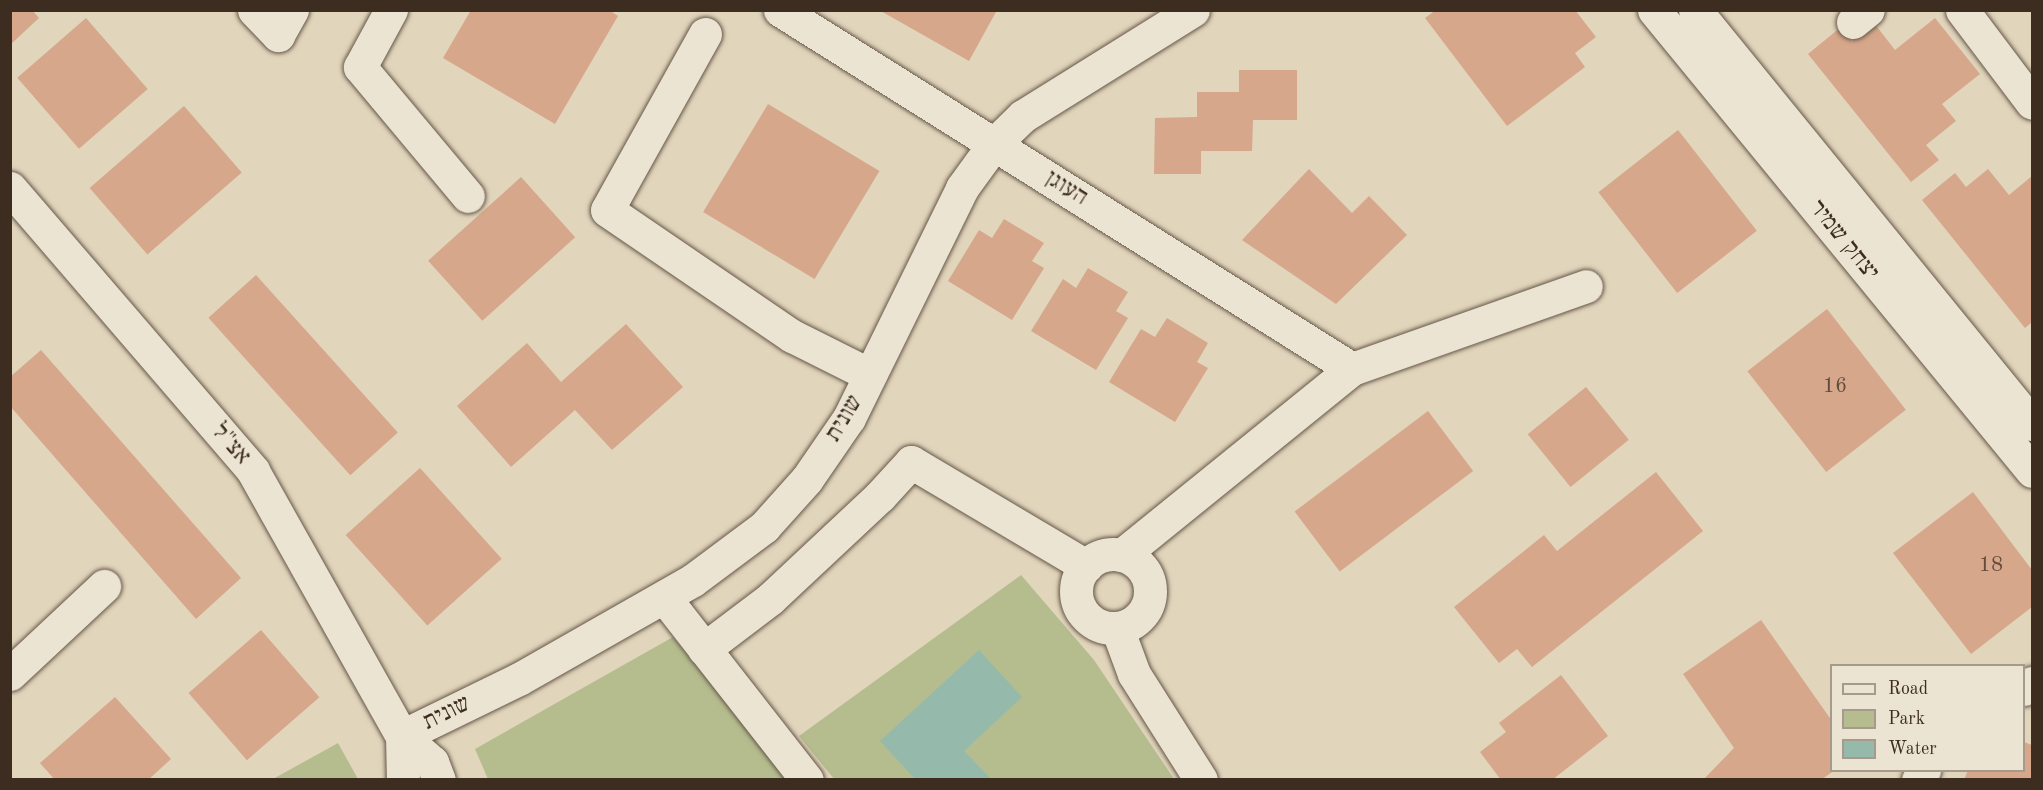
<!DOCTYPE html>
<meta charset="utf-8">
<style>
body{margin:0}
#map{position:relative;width:2043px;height:790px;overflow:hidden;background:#e1d5bc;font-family:"Old Standard TT","Frank Ruhl Libre",serif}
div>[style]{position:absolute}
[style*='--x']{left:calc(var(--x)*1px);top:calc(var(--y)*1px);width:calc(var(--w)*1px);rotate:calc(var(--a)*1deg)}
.green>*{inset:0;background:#b5bd8f}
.water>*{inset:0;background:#95b9ab}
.building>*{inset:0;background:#d6a78b;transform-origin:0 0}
.roads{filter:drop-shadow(0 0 2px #665747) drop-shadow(0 0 2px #665747)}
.minor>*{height:33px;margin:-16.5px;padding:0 16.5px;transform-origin:16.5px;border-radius:16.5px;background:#ece4d3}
.minor>.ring{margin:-16.5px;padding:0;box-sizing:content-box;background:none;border:33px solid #ece4d3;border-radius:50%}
span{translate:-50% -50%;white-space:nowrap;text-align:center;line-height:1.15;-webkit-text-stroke:4.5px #ece4d3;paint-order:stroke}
.number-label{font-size:21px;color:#634c3b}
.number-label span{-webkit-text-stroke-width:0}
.street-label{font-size:24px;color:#3d2d20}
.frame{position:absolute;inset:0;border:12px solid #3d2d20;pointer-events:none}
.legend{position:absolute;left:1830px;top:664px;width:195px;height:108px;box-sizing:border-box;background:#ece4d3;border:2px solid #a69b8b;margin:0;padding:8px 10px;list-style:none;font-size:18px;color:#3d2d20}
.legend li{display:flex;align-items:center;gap:12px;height:30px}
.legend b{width:30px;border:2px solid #a69b8b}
</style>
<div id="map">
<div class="green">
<i style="clip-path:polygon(1021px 575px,1094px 660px,1174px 779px,834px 779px,799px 736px)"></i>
<i style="clip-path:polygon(673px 637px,788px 779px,488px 779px,475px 749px)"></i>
<i style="clip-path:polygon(338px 743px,358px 779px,273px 779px)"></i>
</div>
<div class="water">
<i style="clip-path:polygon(979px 650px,1022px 697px,964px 751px,991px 779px,915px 779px,880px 741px)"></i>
</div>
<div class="building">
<i style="clip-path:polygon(10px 10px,32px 10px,39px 18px,10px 45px)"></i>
<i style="clip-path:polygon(471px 10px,609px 10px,618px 16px,555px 124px,443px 58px)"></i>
<i style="clip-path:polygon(879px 10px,997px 10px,969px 61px)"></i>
<i style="clip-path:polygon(1436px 10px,1575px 10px,1596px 37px,1575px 53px,1585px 67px,1507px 126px,1425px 18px)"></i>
<i style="left:86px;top:18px;width:94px;height:91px;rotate:49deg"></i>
<i style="clip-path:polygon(1935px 18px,1980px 74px,1942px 104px,1956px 121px,1926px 145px,1939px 160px,1911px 182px,1808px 54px,1841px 27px,1852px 41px,1874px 23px,1895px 50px)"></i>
<i style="clip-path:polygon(1239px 70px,1297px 70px,1297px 120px,1253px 120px,1252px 151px,1201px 151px,1201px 174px,1154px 174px,1155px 118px,1197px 117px,1197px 92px,1239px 92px)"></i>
<i style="left:768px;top:104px;width:130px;height:126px;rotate:31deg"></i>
<i style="left:184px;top:106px;width:88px;height:125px;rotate:49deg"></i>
<i style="left:1678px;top:130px;width:128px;height:101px;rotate:52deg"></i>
<i style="clip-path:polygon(1309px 169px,1352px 213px,1369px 196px,1407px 235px,1336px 304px,1242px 240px)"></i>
<i style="clip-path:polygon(1988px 169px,2009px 195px,2032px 176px,2032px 322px,2025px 328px,1922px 200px,1955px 173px,1966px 187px)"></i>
<i style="left:521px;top:177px;width:81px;height:125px;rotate:48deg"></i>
<i style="clip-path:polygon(1004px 219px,1044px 243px,1032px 261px,1044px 268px,1012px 320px,948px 281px,979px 230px,992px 238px)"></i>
<i style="clip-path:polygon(1088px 268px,1128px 292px,1116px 311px,1128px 318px,1096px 370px,1031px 331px,1063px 279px,1076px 288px)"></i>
<i style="left:256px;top:275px;width:212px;height:64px;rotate:48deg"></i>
<i style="left:1827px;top:309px;width:128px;height:101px;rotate:52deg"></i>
<i style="clip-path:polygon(1167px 318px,1208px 343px,1197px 362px,1208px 368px,1175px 422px,1109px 382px,1141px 329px,1155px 337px)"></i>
<i style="clip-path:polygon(626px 324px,683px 387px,612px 450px,575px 410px,511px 467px,457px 406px,527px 343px,561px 382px)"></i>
<i style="clip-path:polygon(41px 350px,241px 578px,196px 619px,10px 406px,10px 377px)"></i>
<i style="left:1586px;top:387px;width:68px;height:75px;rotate:51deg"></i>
<i style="left:1428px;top:411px;width:75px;height:167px;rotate:53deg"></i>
<i style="left:420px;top:468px;width:122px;height:100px;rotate:48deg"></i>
<i style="clip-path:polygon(1656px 472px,1703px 531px,1532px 667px,1517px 649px,1499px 663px,1454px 607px,1544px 535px,1557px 551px)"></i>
<i style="clip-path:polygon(1973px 492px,2032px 570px,2032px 607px,1971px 654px,1893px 553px)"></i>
<i style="clip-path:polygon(1761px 620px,1832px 721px,1832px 772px,1821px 780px,1703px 780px,1734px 748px,1683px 674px)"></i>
<i style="left:261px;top:630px;width:89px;height:96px;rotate:49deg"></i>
<i style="clip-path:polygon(1561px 675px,1608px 736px,1552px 780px,1501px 780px,1480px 752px,1506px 732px,1499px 723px)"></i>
<i style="clip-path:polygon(115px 697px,171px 759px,148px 780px,55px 780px,40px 763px)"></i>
<i style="clip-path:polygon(2024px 742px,2032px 745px,2032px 780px,1964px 780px,1968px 770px,2024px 770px)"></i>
</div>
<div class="roads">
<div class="minor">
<i style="--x:254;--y:10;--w:35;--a:46"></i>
<i style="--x:278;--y:35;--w:29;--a:-61"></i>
<i style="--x:391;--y:10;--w:65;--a:118.5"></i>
<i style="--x:360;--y:67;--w:168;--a:50.1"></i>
<i style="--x:780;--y:10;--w:675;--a:32.11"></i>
<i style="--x:1654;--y:10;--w:596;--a:50.65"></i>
<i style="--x:1695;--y:10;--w:534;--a:50.85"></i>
<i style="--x:1962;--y:10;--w:116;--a:53"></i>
<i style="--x:1853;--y:22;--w:19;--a:-39"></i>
<i style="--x:705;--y:34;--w:201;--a:119.1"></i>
<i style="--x:607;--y:210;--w:224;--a:34.3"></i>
<i style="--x:792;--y:336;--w:87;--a:26.6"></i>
<i style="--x:10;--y:188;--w:373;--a:49.3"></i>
<i style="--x:253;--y:471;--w:304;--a:60.7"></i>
<i style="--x:402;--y:736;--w:40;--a:41"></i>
<i style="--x:432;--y:762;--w:19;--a:69"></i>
<i class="ring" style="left:1076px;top:554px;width:41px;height:41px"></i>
<i style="--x:1122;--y:555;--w:296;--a:-39"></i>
<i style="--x:1352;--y:369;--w:248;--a:-19.5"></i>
<i style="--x:664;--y:597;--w:232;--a:52"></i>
<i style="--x:1117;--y:628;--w:49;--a:69.7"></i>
<i style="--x:1134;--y:674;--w:125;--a:57.7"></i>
<i style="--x:704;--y:649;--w:83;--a:-37.1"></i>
<i style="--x:770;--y:599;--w:151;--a:-43.1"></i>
<i style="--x:880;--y:496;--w:46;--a:-47.6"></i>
<i style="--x:911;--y:462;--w:204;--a:30.7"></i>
<i style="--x:10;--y:674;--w:129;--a:-43.1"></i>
<i style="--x:2024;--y:689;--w:10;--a:-37"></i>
<i style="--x:402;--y:736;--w:130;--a:-26"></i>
<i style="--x:519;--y:679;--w:200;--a:-29.6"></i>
<i style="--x:693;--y:580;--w:89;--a:-36.7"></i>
<i style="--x:764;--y:527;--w:64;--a:-48.1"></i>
<i style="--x:807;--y:479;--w:74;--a:-55.5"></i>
<i style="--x:849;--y:418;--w:256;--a:-63.8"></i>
<i style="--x:962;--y:188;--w:54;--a:-54"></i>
<i style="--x:994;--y:144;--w:40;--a:-44"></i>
<i style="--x:1023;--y:116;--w:200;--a:-31.9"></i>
<i style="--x:402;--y:736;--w:44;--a:88.7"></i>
<i style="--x:1918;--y:780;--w:12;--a:-59"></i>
</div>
</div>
<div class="number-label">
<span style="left:1835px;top:387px">16</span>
<span style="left:1991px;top:566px">18</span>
</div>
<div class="street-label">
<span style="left:1066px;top:189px;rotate:32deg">העוגן</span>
<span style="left:1843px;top:241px;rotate:51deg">יצחק שמיר</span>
<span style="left:845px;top:419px;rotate:-59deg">שונית</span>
<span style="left:230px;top:445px;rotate:49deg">אצ"ל</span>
<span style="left:447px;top:714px;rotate:-26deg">שונית</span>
</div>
<div class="frame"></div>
<ul class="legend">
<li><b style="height:8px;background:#ece4d3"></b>Road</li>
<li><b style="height:16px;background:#b5bd8f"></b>Park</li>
<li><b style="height:16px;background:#95b9ab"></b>Water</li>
</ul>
</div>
